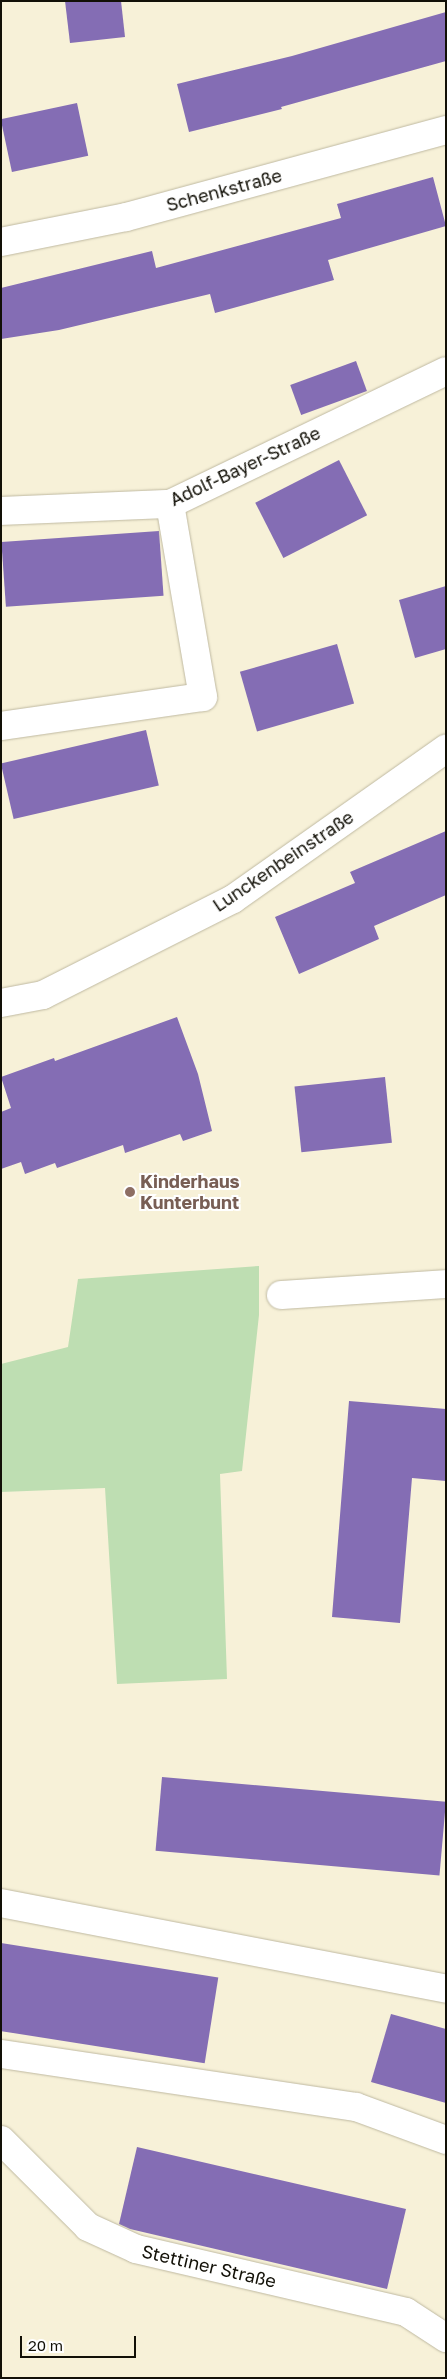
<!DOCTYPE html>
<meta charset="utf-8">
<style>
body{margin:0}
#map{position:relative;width:447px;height:2379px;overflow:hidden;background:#f7f1d8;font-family:"Golos Text",sans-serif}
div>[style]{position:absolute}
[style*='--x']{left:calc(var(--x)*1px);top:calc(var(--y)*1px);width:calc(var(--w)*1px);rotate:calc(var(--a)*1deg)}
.green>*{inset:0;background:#bedeb2}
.building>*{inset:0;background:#846db4;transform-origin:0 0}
.roads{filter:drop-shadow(0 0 1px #bfb9a1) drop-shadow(0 0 1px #bfb9a1)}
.street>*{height:28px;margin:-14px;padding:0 14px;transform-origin:14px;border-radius:14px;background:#fff}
.dots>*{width:14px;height:14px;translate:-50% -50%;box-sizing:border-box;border:2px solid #fff;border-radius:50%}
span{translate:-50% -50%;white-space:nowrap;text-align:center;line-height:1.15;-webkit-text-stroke:4px #fff;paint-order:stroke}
.street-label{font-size:18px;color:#121007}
.education-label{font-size:18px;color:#785e54;font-weight:700}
.left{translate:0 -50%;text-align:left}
.frame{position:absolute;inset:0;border:2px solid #121007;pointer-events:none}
.scale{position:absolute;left:20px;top:2336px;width:116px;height:22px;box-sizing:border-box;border:2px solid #121007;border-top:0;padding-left:6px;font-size:15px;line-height:18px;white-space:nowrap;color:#121007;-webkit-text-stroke:4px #fff;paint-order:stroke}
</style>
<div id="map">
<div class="green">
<i style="clip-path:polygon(259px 1266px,259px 1315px,242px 1471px,220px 1474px,227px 1679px,117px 1684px,105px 1488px,1px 1492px,1px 1364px,68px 1347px,78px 1279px)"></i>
</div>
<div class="building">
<i style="clip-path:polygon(65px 1px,121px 1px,125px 37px,70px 43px)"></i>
<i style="clip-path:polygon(446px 12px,446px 61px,281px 107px,282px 109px,189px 132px,177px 84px,292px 56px)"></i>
<i style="left:77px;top:103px;width:54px;height:78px;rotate:78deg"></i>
<i style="clip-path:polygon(433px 177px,446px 226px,328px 260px,334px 280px,215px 313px,210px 294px,59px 330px,1px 339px,1px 288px,152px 251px,156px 268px,341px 218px,337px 204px)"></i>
<i style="left:356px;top:361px;width:32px;height:70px;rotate:70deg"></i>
<i style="left:339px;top:460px;width:62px;height:94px;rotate:63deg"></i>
<i style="left:159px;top:531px;width:65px;height:158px;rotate:86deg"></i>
<i style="clip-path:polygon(446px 586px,446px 649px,415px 658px,399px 600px)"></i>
<i style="left:337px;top:644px;width:62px;height:101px;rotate:74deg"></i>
<i style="left:146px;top:730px;width:57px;height:149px;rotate:77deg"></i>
<i style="clip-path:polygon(446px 831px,446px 895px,374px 926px,379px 939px,299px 974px,275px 917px,355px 883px,350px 872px)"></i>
<i style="clip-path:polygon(177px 1017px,198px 1074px,212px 1131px,183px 1141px,180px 1134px,125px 1153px,123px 1145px,57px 1168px,55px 1163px,25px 1174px,21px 1162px,1px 1169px,1px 1112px,11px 1108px,1px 1077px,54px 1058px,55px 1061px)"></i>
<i style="left:385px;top:1077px;width:66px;height:91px;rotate:84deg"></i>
<i style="clip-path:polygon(349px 1401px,446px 1409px,446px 1481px,412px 1478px,400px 1623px,332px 1617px)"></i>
<i style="left:162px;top:1777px;width:285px;height:74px;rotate:5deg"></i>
<i style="left:1px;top:1943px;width:220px;height:87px;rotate:9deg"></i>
<i style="clip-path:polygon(391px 2014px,446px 2029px,446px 2103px,371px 2082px)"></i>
<i style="clip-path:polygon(137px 2147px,406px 2209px,387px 2289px,130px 2229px,119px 2224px)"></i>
</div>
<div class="roads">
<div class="street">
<i style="--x:1;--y:242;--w:127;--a:-11.3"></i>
<i style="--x:126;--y:217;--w:332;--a:-15.2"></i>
<i style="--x:1;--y:511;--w:169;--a:-2.4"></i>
<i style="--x:170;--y:504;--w:306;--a:-25.7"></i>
<i style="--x:1;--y:726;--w:204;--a:-8.2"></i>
<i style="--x:203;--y:697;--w:196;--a:-99.7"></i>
<i style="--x:1;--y:1003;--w:43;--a:-10.8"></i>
<i style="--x:43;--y:995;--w:213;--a:-26.8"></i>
<i style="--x:233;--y:899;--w:261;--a:-35.2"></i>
<i style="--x:281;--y:1295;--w:165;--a:-3.8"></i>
<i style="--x:1;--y:1903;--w:453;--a:10.9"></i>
<i style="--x:1;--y:2054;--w:359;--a:8.5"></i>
<i style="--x:356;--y:2107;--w:96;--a:20.1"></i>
<i style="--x:1;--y:2140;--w:123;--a:45"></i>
<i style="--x:88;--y:2227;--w:53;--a:24.6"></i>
<i style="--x:136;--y:2249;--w:277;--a:13.1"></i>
<i style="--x:406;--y:2312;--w:48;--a:33"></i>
</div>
</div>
<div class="dots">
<i style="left:130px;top:1192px;background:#8d6e63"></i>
</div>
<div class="street-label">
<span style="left:224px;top:190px;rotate:-15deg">Schenkstraße</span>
<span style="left:245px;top:466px;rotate:-25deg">Adolf-Bayer-Straße</span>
<span style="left:283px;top:861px;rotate:-34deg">Lunckenbeinstraße</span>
<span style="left:209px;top:2266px;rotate:13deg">Stettiner Straße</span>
</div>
<div class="education-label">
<span class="left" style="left:140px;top:1192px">Kinderhaus<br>Kunterbunt</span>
</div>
<div class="frame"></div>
<div class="scale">20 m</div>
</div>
